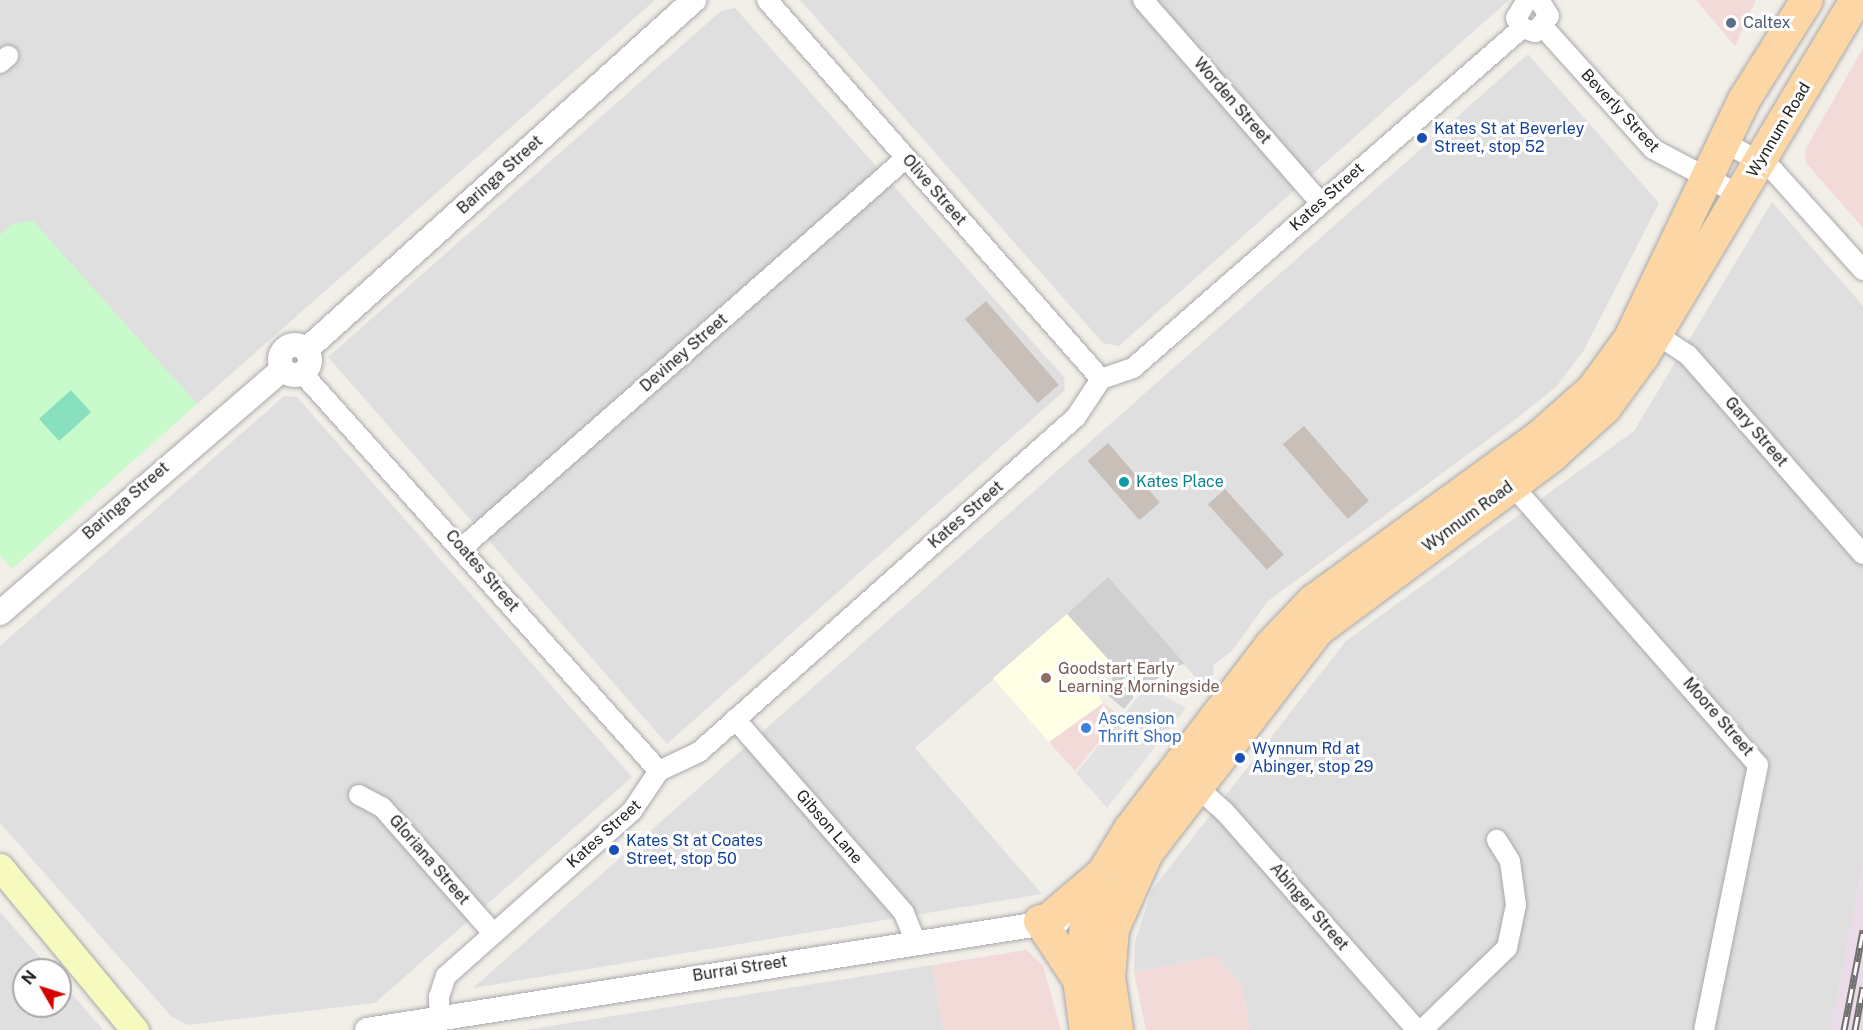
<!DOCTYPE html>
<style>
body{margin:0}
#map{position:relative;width:1863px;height:1030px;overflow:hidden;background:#f2efe9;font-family:"Public Sans",sans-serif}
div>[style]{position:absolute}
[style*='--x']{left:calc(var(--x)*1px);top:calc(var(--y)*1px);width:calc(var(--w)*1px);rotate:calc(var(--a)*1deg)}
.residential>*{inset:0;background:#e0dfdf}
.commercial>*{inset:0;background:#f2dad9}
.industrial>*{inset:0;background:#ebdbe8}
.education>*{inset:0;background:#ffffe5}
.religious>*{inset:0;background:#d0d0d0}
.park>*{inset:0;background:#c8facc}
.pitch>*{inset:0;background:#88e0be;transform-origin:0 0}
.parking>*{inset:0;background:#e2e2e2}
.building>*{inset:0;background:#c7bfb8;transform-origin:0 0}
.roads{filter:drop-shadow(0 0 2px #a9a9a9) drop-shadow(0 0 2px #a9a9a9)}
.minor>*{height:20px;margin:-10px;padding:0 10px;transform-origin:10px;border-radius:10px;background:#fff}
.tertiary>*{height:24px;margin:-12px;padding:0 12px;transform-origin:12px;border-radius:12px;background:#fff}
.tertiary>.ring{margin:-12px;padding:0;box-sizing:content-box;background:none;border:24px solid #fff;border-radius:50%}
.secondary>*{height:27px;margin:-13.5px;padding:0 13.5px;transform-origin:13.5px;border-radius:13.5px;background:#f7fabf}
.primary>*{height:32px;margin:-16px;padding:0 16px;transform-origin:16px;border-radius:16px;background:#fcd6a4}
.rail>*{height:7px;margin-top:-3.5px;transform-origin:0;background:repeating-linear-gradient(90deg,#fff 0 14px,#707070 0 28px);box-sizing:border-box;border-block:2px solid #707070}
.dots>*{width:16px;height:16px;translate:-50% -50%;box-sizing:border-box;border:3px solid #fff;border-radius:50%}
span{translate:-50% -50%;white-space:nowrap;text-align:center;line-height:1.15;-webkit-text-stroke:6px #fff;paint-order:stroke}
.service-label{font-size:16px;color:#4e5e75}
.left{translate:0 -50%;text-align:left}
.street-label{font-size:16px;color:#222}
.transit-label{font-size:16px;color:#164399}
.culture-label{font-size:16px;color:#0d838f}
.education-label{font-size:16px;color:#785e54}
.shop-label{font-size:16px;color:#366cbe}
.north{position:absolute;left:12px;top:958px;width:60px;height:60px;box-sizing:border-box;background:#fff;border:2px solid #a7a7a7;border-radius:50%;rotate:309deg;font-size:16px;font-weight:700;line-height:24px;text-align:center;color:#222}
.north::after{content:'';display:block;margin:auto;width:21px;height:27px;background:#d40000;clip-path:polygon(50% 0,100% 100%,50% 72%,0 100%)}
</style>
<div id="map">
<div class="residential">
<i style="clip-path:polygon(0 0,655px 0,197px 404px,32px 221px,0 235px)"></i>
<i style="clip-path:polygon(800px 0,1509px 0,1119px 346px,1103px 343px)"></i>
<i style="clip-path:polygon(735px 8px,1064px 377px,1065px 390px,667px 744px,328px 357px,721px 11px)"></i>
<i style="clip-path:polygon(1528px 54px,1659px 203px,1584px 350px,1556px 387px,1516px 419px,1268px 601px,1232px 651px,1213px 665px,1214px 674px,1204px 687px,1108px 578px,915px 748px,1042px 894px,473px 988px)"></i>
<i style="clip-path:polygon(1772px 202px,1863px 306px,1863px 864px,1831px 1030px,1250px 1030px,1242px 986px,1217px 956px,1134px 972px,1135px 941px,1152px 890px,1346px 641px,1634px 431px)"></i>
<i style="clip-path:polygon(284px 396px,297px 397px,632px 777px,375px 1003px,188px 1025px,171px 1016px,0 823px,0 646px)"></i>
<i style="clip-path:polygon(0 912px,51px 970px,24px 970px,24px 1006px,60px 1006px,60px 980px,103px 1030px,0 1030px)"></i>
<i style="clip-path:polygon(933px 965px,943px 1030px,525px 1030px)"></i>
</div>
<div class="commercial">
<i style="clip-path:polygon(1696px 0,1756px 0,1735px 46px)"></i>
<i style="clip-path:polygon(1863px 48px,1863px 228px,1806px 163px,1805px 150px)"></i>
<i style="clip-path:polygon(1103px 703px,1120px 716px,1075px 771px,1049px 742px)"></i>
<i style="clip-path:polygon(1026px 950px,1043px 965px,1061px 1030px,943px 1030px,933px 965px)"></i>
<i style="clip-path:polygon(1217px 956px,1242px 986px,1250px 1030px,1146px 1030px,1134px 972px)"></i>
</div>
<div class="industrial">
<i style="clip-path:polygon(1863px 864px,1863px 1030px,1831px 1030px)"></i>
</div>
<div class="education">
<i style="clip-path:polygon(1067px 614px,1110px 661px,1097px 677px,1096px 693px,1103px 703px,1049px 742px,993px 678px)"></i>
</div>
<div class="religious">
<i style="clip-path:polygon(1108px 577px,1185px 664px,1166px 668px,1152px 686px,1146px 682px,1124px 709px,1105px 693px,1117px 669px,1067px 614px)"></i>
</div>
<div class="park">
<i style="clip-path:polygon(32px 220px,197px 404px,12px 569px,0 555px,0 235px,11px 225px)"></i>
</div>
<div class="pitch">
<i style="left:71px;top:390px;width:30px;height:43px;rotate:48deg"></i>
</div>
<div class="parking">
<i style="clip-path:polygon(1147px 686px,1186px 708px,1107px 808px,1076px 773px)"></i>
</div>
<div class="building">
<i style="left:986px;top:301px;width:111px;height:28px;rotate:49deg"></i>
<i style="left:1304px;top:426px;width:99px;height:28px;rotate:49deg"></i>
<i style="left:1108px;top:443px;width:79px;height:27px;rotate:49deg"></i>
<i style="left:1225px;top:489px;width:88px;height:23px;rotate:48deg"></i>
</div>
<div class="roads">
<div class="minor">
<i style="--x:767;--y:0;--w:505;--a:48.61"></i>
<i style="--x:1143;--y:0;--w:270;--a:48.8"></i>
<i style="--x:1527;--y:0;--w:21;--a:121"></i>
<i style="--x:1516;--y:18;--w:12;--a:59"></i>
<i style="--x:1522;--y:28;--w:14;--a:17"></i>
<i style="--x:1535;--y:32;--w:21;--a:-49"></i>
<i style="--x:1549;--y:16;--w:19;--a:-122"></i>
<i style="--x:1544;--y:28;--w:163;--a:48"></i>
<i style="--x:1653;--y:149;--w:98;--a:27.9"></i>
<i style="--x:0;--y:63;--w:11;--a:-41"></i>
<i style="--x:1723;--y:141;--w:58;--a:30.1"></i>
<i style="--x:1773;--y:170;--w:135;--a:48"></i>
<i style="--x:1647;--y:328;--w:49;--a:33.4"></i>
<i style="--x:1688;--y:355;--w:265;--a:48.7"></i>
<i style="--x:303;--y:374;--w:533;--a:48.12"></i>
<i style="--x:1505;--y:477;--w:383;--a:48.7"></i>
<i style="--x:1758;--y:765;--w:270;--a:101.5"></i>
<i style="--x:462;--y:548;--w:591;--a:-41.3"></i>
<i style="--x:735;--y:719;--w:257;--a:48.9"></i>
<i style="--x:904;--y:913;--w:29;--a:68"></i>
<i style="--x:1197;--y:787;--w:36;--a:42"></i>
<i style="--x:1224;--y:811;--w:292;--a:48.6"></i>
<i style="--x:359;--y:795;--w:26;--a:28"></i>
<i style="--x:382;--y:807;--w:168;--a:48.6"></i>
<i style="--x:440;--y:1019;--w:22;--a:-93"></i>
<i style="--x:439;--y:997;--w:22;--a:-72"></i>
<i style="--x:446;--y:976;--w:249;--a:-41.6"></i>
<i style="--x:632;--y:811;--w:48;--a:-56"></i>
<i style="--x:659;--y:771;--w:44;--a:-25.4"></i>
<i style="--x:699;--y:752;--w:504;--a:-41.62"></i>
<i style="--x:1076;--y:417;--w:45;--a:-56.7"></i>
<i style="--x:1101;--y:379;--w:34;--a:-19"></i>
<i style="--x:1133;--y:368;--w:517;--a:-41.15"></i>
<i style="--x:1422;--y:1030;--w:118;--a:-44"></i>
<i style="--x:1507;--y:948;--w:44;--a:-78.2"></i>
<i style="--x:1516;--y:905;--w:44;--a:-97.8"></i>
<i style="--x:1510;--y:861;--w:25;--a:-122"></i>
</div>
<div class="tertiary">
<i class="ring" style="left:280px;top:345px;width:6px;height:6px"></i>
<i style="--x:306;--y:350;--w:523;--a:-42.05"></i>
<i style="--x:0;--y:613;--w:372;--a:-40.8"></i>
<i style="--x:367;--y:1030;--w:700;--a:-8.96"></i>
</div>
<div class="secondary">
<i style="--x:0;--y:867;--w:212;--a:50.4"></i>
</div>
<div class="primary">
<i style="--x:1048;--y:920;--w:72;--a:-40.5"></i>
<i style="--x:1040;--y:921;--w:71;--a:56.5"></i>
<i style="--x:1086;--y:1030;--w:50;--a:-98"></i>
<i style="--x:1079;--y:980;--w:55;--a:-82.7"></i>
<i style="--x:1086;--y:925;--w:55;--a:-71.9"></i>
<i style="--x:1103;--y:873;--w:52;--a:-58.5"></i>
<i style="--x:1130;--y:829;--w:232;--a:-52.5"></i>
<i style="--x:1271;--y:645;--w:61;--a:-46.3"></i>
<i style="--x:1313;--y:601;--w:281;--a:-36"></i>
<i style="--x:1540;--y:436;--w:71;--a:-41.6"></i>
<i style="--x:1593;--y:389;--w:63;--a:-54"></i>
<i style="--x:1630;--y:338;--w:264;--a:-64.4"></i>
<i style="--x:1744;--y:100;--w:118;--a:-57.8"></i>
<i style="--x:1117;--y:1030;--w:54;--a:-98.6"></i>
<i style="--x:1109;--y:977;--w:48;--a:-85.2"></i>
<i style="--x:1113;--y:929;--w:83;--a:-65.9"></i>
<i style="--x:1147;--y:853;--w:281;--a:-52.5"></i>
<i style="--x:1318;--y:630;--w:292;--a:-36.6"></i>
<i style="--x:1552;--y:456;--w:72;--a:-42.2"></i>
<i style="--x:1605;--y:408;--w:64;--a:-53.8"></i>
<i style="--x:1643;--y:356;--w:415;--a:-59.1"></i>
</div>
</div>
<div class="rail">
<i style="--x:1844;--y:1030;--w:102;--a:-79.2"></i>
<i style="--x:1855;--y:1030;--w:44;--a:-79.5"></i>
</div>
<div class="dots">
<i style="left:1731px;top:23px;background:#5c6f8a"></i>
<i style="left:1422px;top:138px;background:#1a4fb4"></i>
<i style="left:1124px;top:482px;background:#0f9aa8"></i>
<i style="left:1046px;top:678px;background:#8d6e63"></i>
<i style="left:1086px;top:728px;background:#3f7fe0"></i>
<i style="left:1240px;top:758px;background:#1a4fb4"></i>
<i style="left:614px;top:850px;background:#1a4fb4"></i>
</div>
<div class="service-label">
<span class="left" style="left:1743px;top:23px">Caltex</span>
</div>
<div class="street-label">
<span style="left:1232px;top:101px;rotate:49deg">Worden Street</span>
<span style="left:1620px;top:111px;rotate:47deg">Beverly Street</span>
<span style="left:1779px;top:130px;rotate:-59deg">Wynnum Road</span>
<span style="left:500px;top:175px;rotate:-42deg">Baringa Street</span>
<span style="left:934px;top:190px;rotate:49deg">Olive Street</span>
<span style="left:1327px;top:197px;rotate:-42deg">Kates Street</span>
<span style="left:684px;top:353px;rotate:-41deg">Deviney Street</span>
<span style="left:1756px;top:432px;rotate:49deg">Gary Street</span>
<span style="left:126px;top:501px;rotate:-41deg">Baringa Street</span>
<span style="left:966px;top:515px;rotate:-41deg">Kates Street</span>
<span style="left:1468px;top:517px;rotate:-36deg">Wynnum Road</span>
<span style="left:482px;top:571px;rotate:49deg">Coates Street</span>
<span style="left:1718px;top:717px;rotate:49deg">Moore Street</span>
<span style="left:829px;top:827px;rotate:49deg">Gibson Lane</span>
<span style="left:604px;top:834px;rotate:-42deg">Kates Street</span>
<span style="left:429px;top:860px;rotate:49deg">Gloriana Street</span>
<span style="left:1309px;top:907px;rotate:49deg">Abinger Street</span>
<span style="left:740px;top:969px;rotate:-9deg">Burrai Street</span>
</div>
<div class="transit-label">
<span class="left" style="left:1434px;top:138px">Kates St at Beverley<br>Street, stop 52</span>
<span class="left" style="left:1252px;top:758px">Wynnum Rd at<br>Abinger, stop 29</span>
<span class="left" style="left:626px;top:850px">Kates St at Coates<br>Street, stop 50</span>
</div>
<div class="culture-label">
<span class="left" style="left:1136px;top:482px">Kates Place</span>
</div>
<div class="education-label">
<span class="left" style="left:1058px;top:678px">Goodstart Early<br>Learning Morningside</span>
</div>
<div class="shop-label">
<span class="left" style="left:1098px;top:728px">Ascension<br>Thrift Shop</span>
</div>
<div class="north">N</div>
</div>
